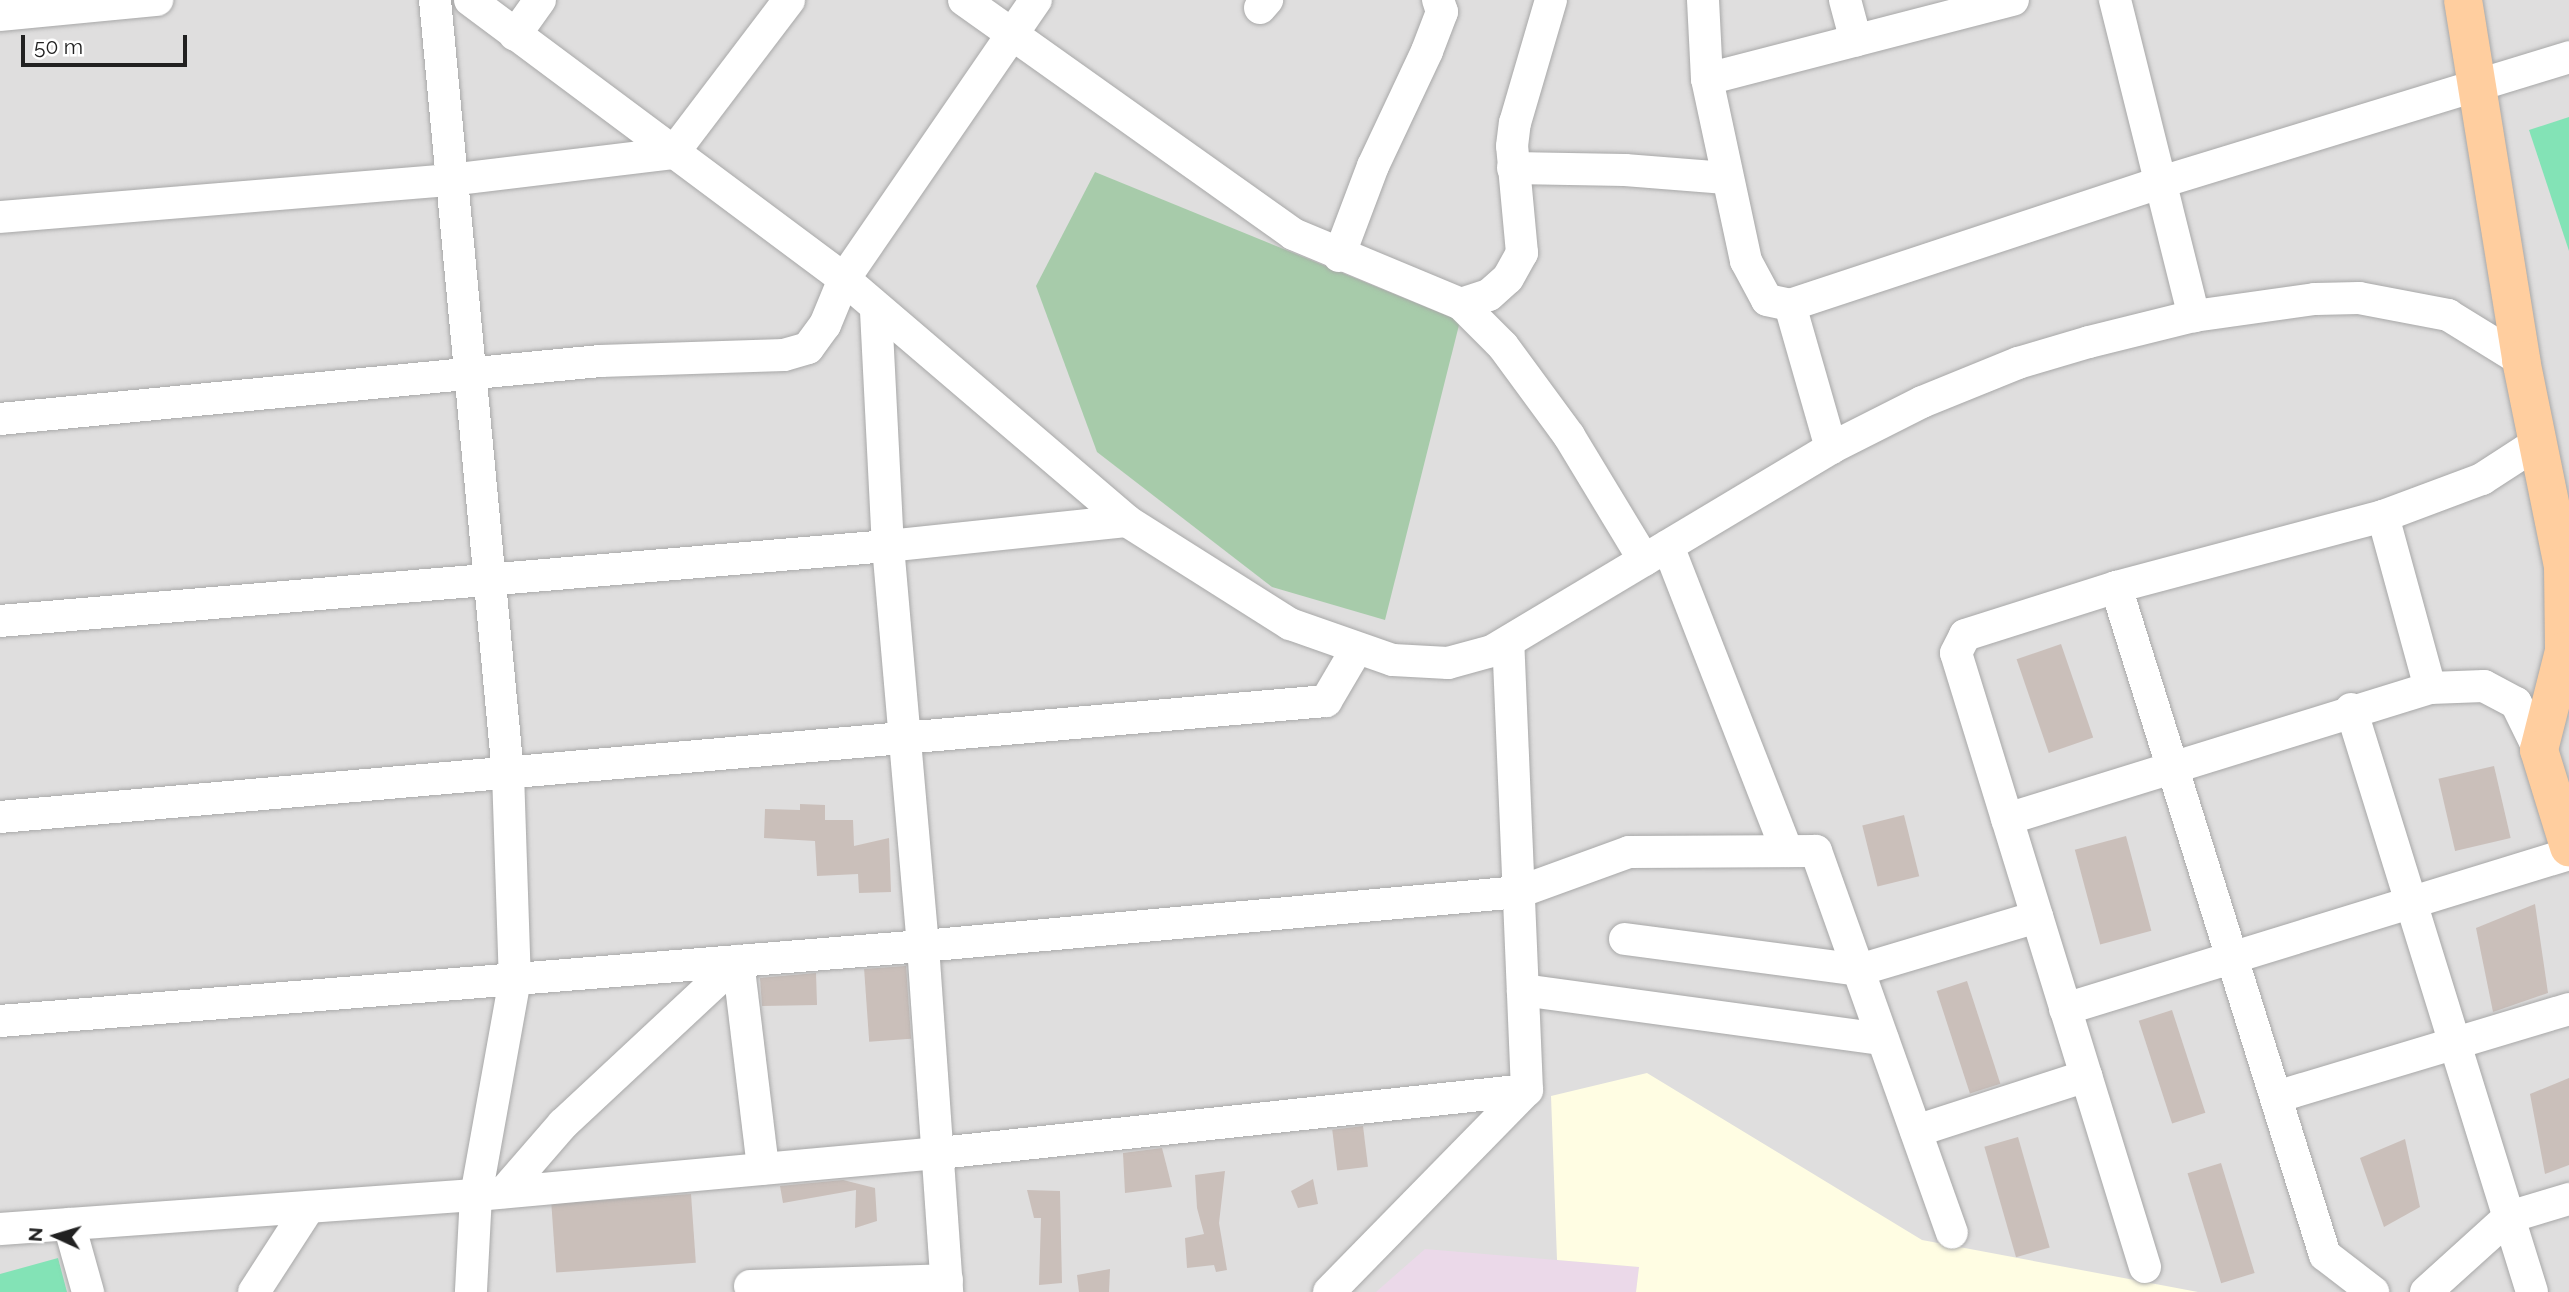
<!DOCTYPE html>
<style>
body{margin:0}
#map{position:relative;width:2569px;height:1292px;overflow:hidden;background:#f2ede7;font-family:Raleway,sans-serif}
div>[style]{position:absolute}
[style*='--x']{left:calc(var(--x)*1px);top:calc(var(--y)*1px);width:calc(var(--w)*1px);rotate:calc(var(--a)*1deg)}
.residential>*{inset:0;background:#dfdede;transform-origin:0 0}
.industrial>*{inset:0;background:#ebd9e9}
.education>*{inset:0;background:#fffde3}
.cemetery>*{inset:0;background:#a7cbaa}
.pitch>*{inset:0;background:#83e3b6}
.building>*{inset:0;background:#cabfba;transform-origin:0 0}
.roads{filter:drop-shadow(0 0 2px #a8a8a8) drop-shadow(0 0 2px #a8a8a8)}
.minor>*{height:32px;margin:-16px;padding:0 16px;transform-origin:16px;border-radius:16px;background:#fff}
.major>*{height:38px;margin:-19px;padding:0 19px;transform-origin:19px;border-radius:19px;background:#ffce9f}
span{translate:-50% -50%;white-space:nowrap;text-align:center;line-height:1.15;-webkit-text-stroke:7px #fff;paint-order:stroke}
.north{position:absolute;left:21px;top:1201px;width:70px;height:70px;-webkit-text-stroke:5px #fff;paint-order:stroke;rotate:274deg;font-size:19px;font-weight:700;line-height:28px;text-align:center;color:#212121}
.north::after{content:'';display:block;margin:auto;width:24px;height:32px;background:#212121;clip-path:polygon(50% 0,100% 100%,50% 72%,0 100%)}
.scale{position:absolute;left:21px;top:35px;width:166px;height:32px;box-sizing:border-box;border:4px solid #212121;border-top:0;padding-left:9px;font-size:21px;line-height:24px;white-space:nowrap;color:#212121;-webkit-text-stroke:5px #fff;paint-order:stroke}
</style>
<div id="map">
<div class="residential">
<i style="left:0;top:0;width:2569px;height:1292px"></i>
</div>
<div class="industrial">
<i style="clip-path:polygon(1425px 1249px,1639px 1267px,1636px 1292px,1376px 1292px)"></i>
</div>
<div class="education">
<i style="clip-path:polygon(1647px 1073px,1922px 1240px,2198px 1292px,1636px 1292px,1639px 1267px,1557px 1260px,1551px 1096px)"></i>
</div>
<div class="cemetery">
<i style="clip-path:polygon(1095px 172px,1460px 321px,1385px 620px,1272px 587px,1097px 452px,1036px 286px)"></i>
</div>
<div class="pitch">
<i style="clip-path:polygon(2569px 117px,2569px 251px,2529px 130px)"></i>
<i style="clip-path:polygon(58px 1258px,67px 1292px,0 1292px,0 1274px)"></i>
</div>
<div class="building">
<i style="left:2061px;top:644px;width:99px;height:47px;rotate:71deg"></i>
<i style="left:2494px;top:766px;width:74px;height:57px;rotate:77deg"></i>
<i style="clip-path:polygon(800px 804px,825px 805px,825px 820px,853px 820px,854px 846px,889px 838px,891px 892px,859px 893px,858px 874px,817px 876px,815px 841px,764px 838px,765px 809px,800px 810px)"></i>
<i style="left:1904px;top:815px;width:63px;height:43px;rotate:76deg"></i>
<i style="left:2126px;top:836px;width:98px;height:53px;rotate:75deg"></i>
<i style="clip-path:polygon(2535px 904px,2548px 993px,2493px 1012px,2476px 928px)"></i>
<i style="left:906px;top:966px;width:73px;height:42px;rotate:86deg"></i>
<i style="clip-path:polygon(816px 973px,817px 1005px,762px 1006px,760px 978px)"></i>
<i style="left:1967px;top:981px;width:108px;height:32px;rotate:72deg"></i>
<i style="left:2172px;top:1010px;width:108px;height:35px;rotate:72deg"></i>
<i style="clip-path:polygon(2569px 1078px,2569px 1165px,2545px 1174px,2530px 1094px)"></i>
<i style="left:1363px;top:1126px;width:41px;height:31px;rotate:83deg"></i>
<i style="left:2018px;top:1137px;width:115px;height:35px;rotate:74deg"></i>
<i style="clip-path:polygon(2405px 1139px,2420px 1207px,2384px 1227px,2360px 1158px)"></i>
<i style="clip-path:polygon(1162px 1148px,1172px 1187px,1125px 1193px,1123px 1153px)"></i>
<i style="left:2221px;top:1163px;width:115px;height:35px;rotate:73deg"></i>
<i style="clip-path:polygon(1225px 1171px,1219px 1223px,1227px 1270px,1216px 1272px,1214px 1265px,1187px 1268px,1185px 1238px,1204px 1234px,1197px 1208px,1195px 1175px)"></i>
<i style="clip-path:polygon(1313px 1179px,1318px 1204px,1298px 1208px,1291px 1191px)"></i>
<i style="clip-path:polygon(843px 1180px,875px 1188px,877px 1221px,855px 1228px,856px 1190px,783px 1203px,780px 1186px)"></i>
<i style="clip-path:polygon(1027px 1190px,1060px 1191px,1062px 1283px,1039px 1285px,1041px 1218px,1034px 1218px)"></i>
<i style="left:691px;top:1194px;width:69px;height:140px;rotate:86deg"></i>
<i style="clip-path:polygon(1110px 1269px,1109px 1292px,1079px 1292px,1077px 1275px)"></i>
</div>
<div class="roads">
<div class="minor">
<i style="--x:435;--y:0;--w:776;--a:84.61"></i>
<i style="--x:508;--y:773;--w:206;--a:88.1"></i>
<i style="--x:515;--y:979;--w:219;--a:100.2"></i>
<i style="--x:476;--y:1195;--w:97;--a:93"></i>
<i style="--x:470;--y:0;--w:467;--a:36.7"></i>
<i style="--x:844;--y:279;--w:372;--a:40.5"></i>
<i style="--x:1127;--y:521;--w:193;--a:32.3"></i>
<i style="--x:1290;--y:624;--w:109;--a:19.3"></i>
<i style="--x:1393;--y:660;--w:55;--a:3.1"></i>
<i style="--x:1448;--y:663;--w:46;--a:-15.3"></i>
<i style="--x:1492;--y:651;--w:395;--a:-30.9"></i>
<i style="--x:1831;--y:448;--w:102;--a:-26.8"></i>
<i style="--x:1922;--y:402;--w:104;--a:-22.1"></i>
<i style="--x:2018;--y:363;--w:74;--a:-16.5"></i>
<i style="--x:2089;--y:342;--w:108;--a:-13.9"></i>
<i style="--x:2194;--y:316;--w:122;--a:-8"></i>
<i style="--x:2315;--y:299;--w:44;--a:-1.3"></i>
<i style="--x:2359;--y:298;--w:91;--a:10.8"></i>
<i style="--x:2448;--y:315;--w:86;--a:31.7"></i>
<i style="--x:964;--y:0;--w:404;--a:35.4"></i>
<i style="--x:1293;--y:234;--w:182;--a:22.6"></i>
<i style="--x:1461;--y:304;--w:59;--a:45"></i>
<i style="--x:1503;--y:346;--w:112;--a:53.7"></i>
<i style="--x:1569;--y:436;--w:145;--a:58.8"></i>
<i style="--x:1703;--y:0;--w:79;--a:87.1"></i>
<i style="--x:1707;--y:79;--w:186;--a:77.9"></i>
<i style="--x:1746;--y:261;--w:44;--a:61.7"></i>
<i style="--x:1767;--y:300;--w:24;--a:12"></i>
<i style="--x:1790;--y:305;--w:391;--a:-18.3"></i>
<i style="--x:2161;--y:182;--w:427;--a:-17"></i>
<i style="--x:1845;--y:0;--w:42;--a:75"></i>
<i style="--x:2115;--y:0;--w:326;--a:76"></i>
<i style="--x:1260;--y:8;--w:11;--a:-49"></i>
<i style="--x:0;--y:15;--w:158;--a:-5.5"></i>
<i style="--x:515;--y:35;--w:43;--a:-54.5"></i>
<i style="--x:1707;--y:79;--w:316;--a:-14.5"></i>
<i style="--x:1513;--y:168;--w:112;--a:1"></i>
<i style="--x:1625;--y:170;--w:101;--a:4.5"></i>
<i style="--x:0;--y:217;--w:452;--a:-4.7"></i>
<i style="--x:450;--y:180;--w:225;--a:-6.9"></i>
<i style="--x:673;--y:153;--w:192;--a:-52.8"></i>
<i style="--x:1339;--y:256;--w:96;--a:-69.3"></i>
<i style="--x:1373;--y:166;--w:127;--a:-64.8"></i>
<i style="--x:1427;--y:51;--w:42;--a:-69"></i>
<i style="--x:1442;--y:12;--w:13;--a:-108"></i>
<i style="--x:1461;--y:304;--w:29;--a:-18"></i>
<i style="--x:1489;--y:295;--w:25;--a:-42"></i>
<i style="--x:1508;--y:278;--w:29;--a:-61"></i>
<i style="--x:1522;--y:253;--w:107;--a:-95.3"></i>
<i style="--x:1512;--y:146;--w:23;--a:-83"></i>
<i style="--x:1515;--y:123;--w:128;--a:-73.7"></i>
<i style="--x:1790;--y:305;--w:149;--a:74"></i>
<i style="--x:876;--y:311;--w:235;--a:87.1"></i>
<i style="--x:888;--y:546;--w:402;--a:85"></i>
<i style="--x:923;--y:946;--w:347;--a:86"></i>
<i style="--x:0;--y:419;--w:603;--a:-5.52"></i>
<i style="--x:600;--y:361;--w:184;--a:-1.9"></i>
<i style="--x:784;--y:355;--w:25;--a:-16"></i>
<i style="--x:808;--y:348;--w:29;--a:-54"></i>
<i style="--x:825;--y:325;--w:50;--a:-67.6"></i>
<i style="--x:844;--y:279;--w:339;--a:-55.5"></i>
<i style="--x:2383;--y:516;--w:178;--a:74.7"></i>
<i style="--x:2430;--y:688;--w:54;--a:-2.1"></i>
<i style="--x:2484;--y:686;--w:36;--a:28"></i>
<i style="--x:2516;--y:703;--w:52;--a:63.9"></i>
<i style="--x:1668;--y:546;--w:327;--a:68.7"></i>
<i style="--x:2116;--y:587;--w:700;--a:72.63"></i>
<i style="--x:2325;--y:1255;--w:61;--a:37.6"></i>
<i style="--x:0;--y:621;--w:891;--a:-4.83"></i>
<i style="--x:888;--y:546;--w:240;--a:-6"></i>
<i style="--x:2351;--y:709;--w:610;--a:72.75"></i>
<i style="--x:0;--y:817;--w:1331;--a:-5"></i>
<i style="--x:1326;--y:701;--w:59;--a:-59.5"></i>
<i style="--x:2007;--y:819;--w:443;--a:-17.2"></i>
<i style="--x:1625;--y:939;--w:236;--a:7.5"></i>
<i style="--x:1859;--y:970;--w:186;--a:-16.6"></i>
<i style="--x:738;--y:961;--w:209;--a:83.1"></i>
<i style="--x:1523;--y:990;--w:363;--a:7.8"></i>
<i style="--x:2065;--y:1009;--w:527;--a:-17.09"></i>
<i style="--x:0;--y:1021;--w:926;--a:-4.65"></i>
<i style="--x:923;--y:946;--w:598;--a:-5.18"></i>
<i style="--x:1519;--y:892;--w:117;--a:-20"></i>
<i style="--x:1629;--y:852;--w:187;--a:-0.3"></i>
<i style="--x:1816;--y:851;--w:405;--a:70.4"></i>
<i style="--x:2276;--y:1097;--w:306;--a:-16.7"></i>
<i style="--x:1916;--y:1131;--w:179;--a:-17.9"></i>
<i style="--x:504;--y:1192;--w:90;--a:-49.1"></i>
<i style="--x:563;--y:1124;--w:239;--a:-43"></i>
<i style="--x:69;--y:1224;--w:71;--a:74.4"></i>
<i style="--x:0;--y:1229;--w:477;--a:-4.1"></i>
<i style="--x:476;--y:1195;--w:466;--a:-5.2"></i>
<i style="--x:940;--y:1153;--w:590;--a:-6.13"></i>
<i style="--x:2145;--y:1267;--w:642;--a:-107.11"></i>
<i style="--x:1956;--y:653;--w:20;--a:-63"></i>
<i style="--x:1965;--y:635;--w:158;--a:-17.6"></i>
<i style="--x:2116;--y:587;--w:276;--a:-14.9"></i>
<i style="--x:2383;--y:516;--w:106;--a:-20.5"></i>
<i style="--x:2482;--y:479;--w:68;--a:-33"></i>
<i style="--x:750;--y:1286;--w:197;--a:-1.7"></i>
<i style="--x:254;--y:1292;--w:101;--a:-57.1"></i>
<i style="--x:1329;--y:1292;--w:283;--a:-45.6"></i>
<i style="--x:1527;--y:1090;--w:448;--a:-92.4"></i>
<i style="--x:2426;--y:1292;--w:112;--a:-42.1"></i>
<i style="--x:2509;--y:1217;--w:63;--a:-16.7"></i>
</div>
<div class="major">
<i style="--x:2463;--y:0;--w:365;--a:80.8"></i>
<i style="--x:2521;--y:360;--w:210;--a:78.5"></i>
<i style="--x:2563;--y:566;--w:85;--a:89.3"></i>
<i style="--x:2564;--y:651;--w:102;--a:104.2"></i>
<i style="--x:2539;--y:750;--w:102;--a:72.8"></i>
</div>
</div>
<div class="north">N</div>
<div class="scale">50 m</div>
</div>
